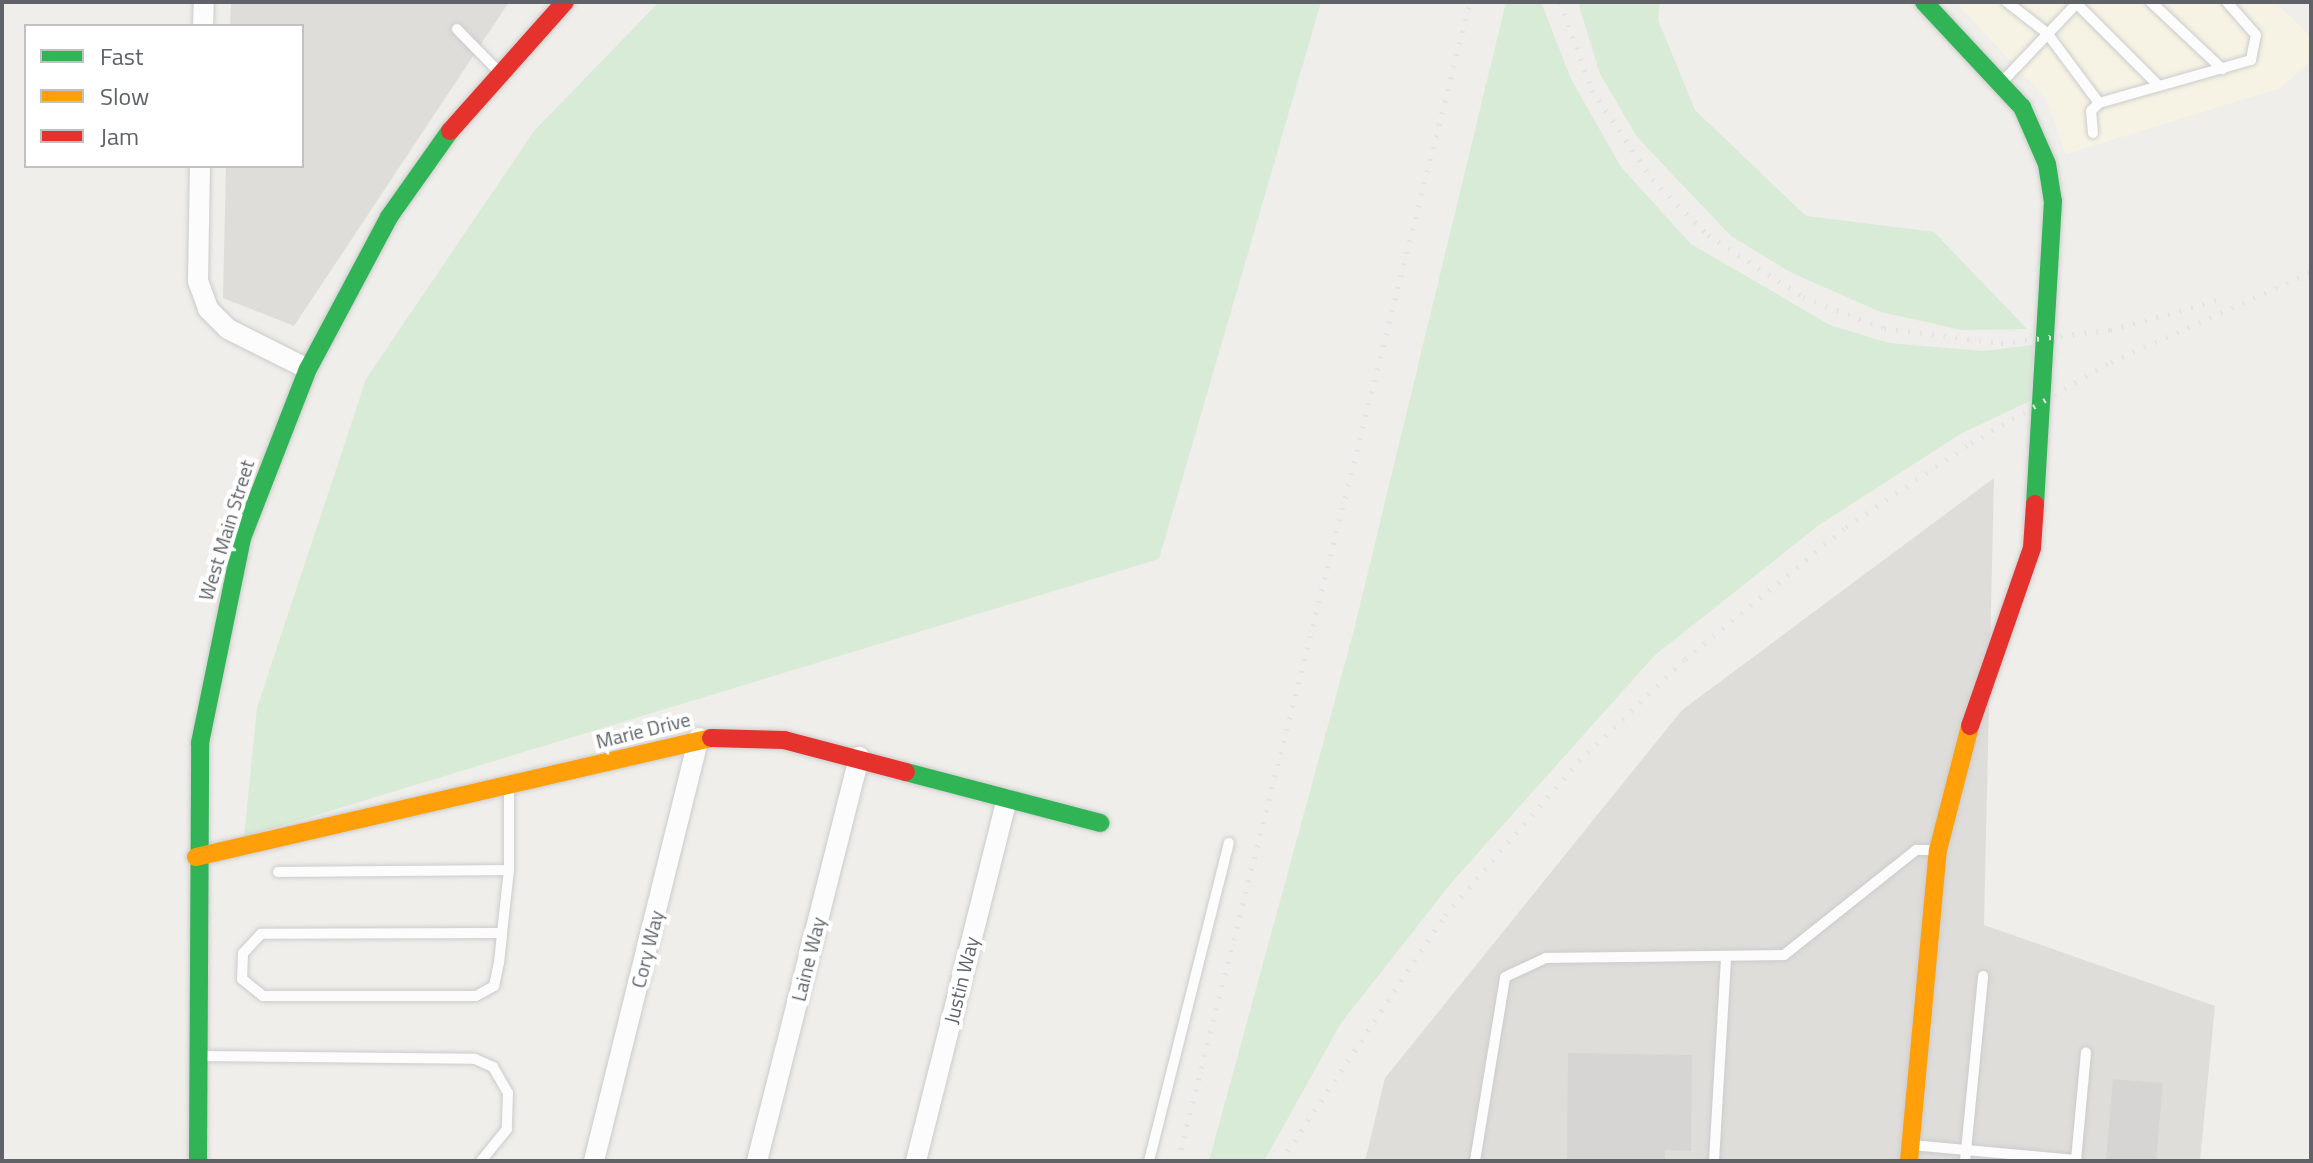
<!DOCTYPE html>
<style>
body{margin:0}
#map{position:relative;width:2313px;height:1163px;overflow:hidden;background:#efeeea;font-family:"Titillium Web",sans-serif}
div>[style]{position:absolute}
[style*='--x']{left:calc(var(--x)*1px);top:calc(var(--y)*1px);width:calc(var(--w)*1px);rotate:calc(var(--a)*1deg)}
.commercial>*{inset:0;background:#f7f3e4}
.industrial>*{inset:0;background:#dfddda}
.green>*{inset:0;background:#d8ebd6}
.building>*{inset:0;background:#d6d5d3;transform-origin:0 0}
.roads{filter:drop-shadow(0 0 2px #cbcccc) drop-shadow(0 0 2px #cbcccc)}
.lane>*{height:10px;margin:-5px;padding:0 5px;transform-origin:5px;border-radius:5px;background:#fdfcfc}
.street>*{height:20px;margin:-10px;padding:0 10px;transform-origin:10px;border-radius:10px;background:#fdfcfc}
.fast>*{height:18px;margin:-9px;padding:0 9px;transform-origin:9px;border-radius:9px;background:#30b455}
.slow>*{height:18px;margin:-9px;padding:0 9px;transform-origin:9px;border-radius:9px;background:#ff9f0a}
.jam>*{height:18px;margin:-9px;padding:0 9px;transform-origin:9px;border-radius:9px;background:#e5322d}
.rail>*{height:5px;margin-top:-2.5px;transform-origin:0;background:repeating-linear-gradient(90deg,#e4e4e4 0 2px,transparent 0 12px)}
span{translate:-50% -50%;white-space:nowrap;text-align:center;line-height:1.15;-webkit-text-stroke:8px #fff;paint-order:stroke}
.street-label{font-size:20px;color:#5f6368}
.frame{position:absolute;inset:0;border:4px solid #5f6368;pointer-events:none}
.legend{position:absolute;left:24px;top:24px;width:280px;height:144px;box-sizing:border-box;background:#fff;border:2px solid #bfc1c3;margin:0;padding:10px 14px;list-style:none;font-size:24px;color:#5f6368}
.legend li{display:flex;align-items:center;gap:16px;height:40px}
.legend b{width:40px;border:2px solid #bfc1c3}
</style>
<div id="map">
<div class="commercial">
<i style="clip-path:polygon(1956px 2px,2275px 2px,2311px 37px,2311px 61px,2280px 88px,2066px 154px,2046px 99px)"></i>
</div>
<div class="industrial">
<i style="clip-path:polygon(231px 2px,509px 2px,294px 326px,223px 298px,226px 166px,302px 166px,302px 26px,230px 26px)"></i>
<i style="clip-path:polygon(1994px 478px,1984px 925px,2215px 1006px,2200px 1161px,1365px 1161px,1385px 1078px,1682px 710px)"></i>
</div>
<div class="green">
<i style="clip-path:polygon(659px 2px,1321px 2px,1159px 559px,244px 837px,257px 708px,366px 379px,534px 131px)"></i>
<i style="clip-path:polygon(1506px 2px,1541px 2px,1571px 79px,1621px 167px,1691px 244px,1830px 325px,1889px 343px,1982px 351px,2033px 345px,2030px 401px,1962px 433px,1819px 525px,1655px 655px,1452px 882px,1341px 1023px,1264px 1161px,1209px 1161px,1354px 630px)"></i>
<i style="clip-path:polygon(1578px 2px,1660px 2px,1658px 20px,1695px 110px,1806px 216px,1934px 232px,2027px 329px,1962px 330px,1881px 312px,1792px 273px,1731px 236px,1637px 137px,1600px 74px)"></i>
</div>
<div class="building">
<i style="clip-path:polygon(1568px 1053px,1692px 1055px,1691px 1151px,1665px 1150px,1665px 1161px,1567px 1161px)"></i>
<i style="left:2113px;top:1079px;width:50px;height:82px;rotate:5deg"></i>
</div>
<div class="roads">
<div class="lane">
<i style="--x:2007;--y:2;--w:51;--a:37.8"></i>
<i style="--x:2047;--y:33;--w:87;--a:53.4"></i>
<i style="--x:2151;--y:2;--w:98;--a:43.3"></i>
<i style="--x:2077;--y:4;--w:116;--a:45"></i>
<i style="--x:457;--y:29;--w:57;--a:45.7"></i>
<i style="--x:2003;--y:81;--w:109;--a:-46.5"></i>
<i style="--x:2093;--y:133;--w:22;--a:-95"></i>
<i style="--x:2091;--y:111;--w:11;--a:-45"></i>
<i style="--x:2099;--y:103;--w:158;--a:-15.8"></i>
<i style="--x:2251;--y:60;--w:25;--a:-79"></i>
<i style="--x:2256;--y:35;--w:44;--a:-131.3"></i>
<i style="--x:278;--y:872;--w:231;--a:-0.5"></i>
<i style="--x:502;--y:933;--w:241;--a:179.8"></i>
<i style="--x:261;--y:934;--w:26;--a:133"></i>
<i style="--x:243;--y:953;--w:26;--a:92"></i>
<i style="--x:242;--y:979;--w:27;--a:39"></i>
<i style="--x:263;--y:996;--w:213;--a:0"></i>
<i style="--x:476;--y:996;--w:21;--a:-29"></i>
<i style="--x:494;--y:986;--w:24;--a:-78"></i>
<i style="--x:499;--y:963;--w:30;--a:-84"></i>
<i style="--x:502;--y:933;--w:63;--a:-83.7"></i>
<i style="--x:509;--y:870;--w:84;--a:-90"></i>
<i style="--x:201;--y:1056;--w:274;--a:0.6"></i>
<i style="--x:475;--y:1059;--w:20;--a:24"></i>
<i style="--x:493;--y:1067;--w:30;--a:60"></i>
<i style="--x:508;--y:1093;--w:36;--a:92"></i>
<i style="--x:507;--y:1129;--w:41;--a:129.1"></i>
<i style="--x:1911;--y:1145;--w:166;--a:5.2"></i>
<i style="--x:2076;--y:1160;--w:108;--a:-84.7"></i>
<i style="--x:1149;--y:1161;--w:328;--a:-75.9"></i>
<i style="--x:1475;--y:1161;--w:186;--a:-80.7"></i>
<i style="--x:1505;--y:977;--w:45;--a:-24.9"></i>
<i style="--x:1546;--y:958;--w:238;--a:-0.7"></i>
<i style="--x:1784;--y:955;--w:169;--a:-38.5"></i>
<i style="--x:1916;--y:850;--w:20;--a:0"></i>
<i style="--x:1714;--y:1161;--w:205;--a:-86.6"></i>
<i style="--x:1965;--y:1161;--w:186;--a:-84.4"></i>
</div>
<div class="street">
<i style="--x:203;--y:26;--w:24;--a:-88"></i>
<i style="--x:200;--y:166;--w:115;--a:91"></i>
<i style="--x:198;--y:281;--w:30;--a:70"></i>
<i style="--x:208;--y:309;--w:28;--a:45"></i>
<i style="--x:228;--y:329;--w:89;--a:26.6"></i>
<i style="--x:594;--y:1161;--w:436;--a:-76.1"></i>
<i style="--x:757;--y:1161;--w:417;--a:-75.8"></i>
<i style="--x:916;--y:1161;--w:373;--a:-75.9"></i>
</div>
<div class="fast">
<i style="--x:1924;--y:2;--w:144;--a:47"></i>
<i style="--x:2022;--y:107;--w:62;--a:66.3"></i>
<i style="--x:2047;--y:164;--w:37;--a:81"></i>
<i style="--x:2053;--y:201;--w:304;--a:93.4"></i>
<i style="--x:906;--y:772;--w:201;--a:14.7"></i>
<i style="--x:198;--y:1161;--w:418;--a:-89.7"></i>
<i style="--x:200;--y:743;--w:209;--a:-78.4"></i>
<i style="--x:242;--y:538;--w:181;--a:-68.7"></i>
<i style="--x:308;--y:369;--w:172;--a:-61.9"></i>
<i style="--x:389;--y:217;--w:105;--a:-54.7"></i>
</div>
<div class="slow">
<i style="--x:196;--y:857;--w:529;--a:-13.01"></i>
<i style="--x:1909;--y:1161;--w:312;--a:-84.7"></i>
<i style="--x:1938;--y:850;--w:128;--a:-75.5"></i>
</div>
<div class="jam">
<i style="--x:450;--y:131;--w:173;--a:-48.3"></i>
<i style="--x:1970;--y:726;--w:188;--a:-70.8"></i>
<i style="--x:2032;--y:548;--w:44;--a:-86.1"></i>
<i style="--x:711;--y:738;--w:73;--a:1.6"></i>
<i style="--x:784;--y:740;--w:126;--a:14.7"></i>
</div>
</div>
<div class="rail">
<i style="--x:1560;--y:2;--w:94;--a:70"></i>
<i style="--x:1592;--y:90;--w:107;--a:56"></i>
<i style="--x:1652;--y:179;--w:79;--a:45"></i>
<i style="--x:1708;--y:235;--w:113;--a:33.1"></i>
<i style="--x:1803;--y:297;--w:87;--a:20.9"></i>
<i style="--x:1884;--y:328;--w:118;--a:7.3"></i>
<i style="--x:2001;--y:343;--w:110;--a:-6.8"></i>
<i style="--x:2110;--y:330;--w:119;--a:-15.5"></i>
<i style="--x:1178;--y:1161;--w:1195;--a:-75.86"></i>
<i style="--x:1281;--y:1161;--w:296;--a:-56.3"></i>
<i style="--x:1445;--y:915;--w:204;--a:-49"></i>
<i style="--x:1579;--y:761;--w:147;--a:-43.9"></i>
<i style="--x:1685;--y:659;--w:208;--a:-39.3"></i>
<i style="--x:1846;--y:527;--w:151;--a:-33.9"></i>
<i style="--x:1971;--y:443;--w:162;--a:-30.1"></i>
<i style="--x:2111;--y:362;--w:219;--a:-24.2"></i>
</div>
<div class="street-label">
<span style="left:226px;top:530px;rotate:-73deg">West Main Street</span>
<span style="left:643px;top:730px;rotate:-14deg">Marie Drive</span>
<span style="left:647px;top:949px;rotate:-76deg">Cory Way</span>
<span style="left:808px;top:959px;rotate:-76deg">Laine Way</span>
<span style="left:961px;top:980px;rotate:-76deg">Justin Way</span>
</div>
<div class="frame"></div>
<ul class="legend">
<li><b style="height:10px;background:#30b455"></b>Fast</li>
<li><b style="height:10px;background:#ff9f0a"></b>Slow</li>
<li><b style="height:10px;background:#e5322d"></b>Jam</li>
</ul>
</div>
